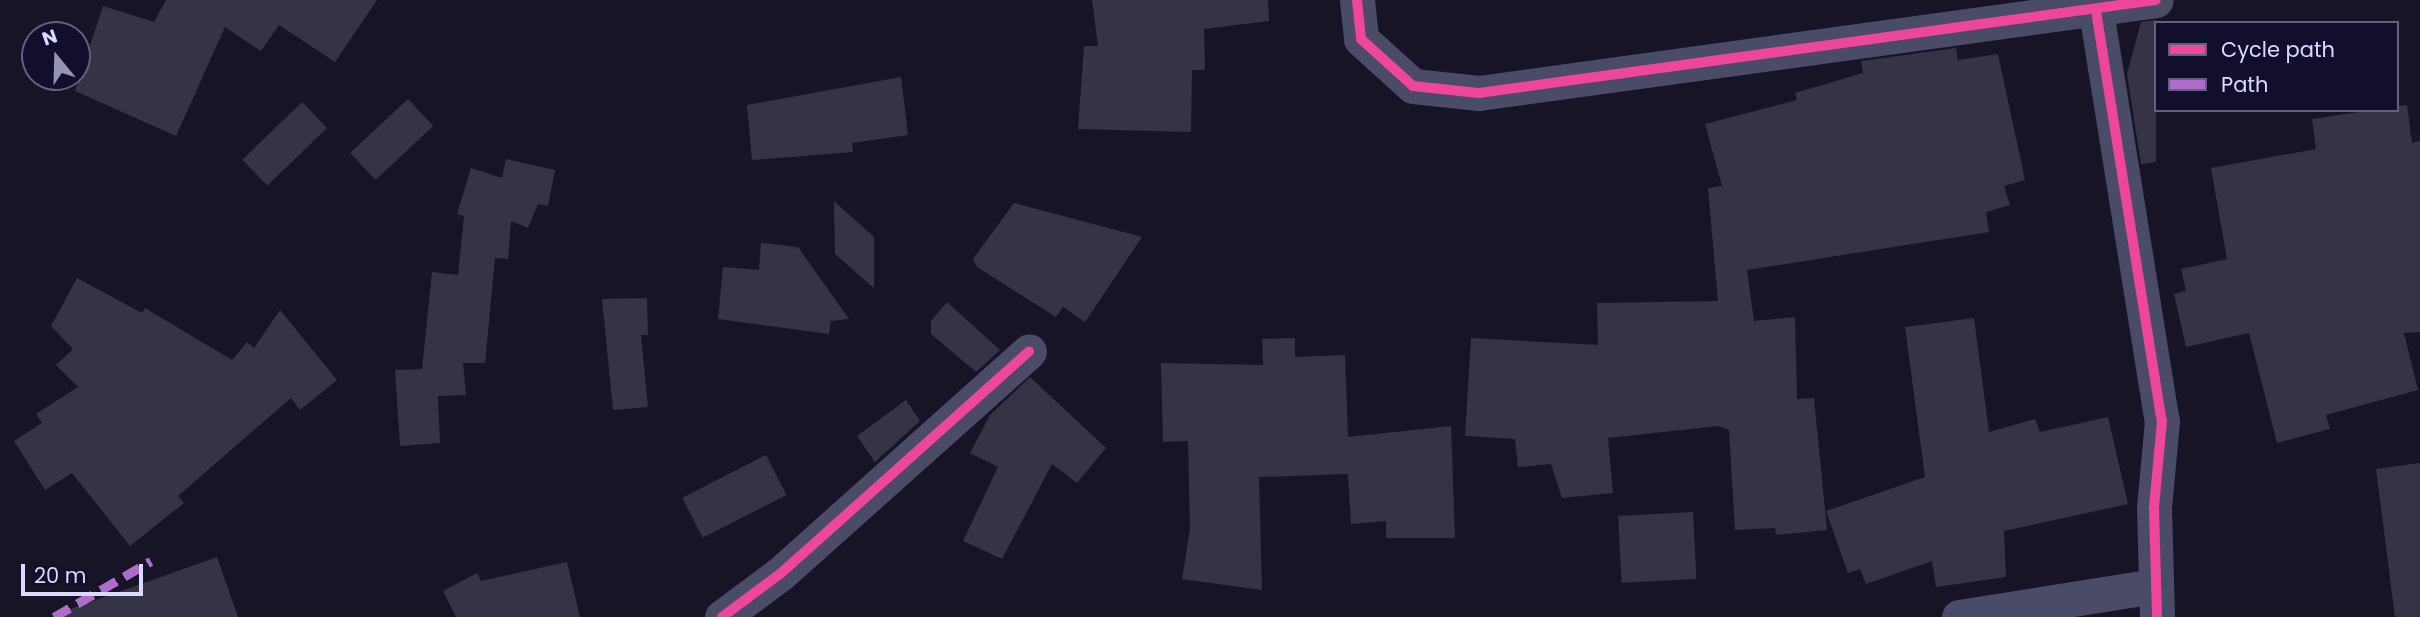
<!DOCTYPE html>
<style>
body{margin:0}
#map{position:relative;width:2420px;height:617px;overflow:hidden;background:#171525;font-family:Poppins,sans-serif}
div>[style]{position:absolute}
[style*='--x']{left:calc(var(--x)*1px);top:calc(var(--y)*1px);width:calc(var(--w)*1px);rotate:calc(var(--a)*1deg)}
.building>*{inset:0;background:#353346;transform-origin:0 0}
.minor>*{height:35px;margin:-17.5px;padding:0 17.5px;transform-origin:17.5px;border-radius:17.5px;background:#4a4b66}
.quiet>*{height:9px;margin-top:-4.5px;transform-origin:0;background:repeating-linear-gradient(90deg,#b06ccc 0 18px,transparent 0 27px)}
.cycleway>*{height:10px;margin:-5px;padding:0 5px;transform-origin:5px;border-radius:5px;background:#ed469a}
span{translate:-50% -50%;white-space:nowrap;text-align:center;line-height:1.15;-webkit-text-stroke:5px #110f2b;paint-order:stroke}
.legend{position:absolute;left:2154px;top:21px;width:245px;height:91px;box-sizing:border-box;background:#110f2b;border:2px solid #616080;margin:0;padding:9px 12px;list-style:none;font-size:21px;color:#dad9ff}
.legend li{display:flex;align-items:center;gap:14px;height:35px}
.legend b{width:35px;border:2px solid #616080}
.north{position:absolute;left:21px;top:21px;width:70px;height:70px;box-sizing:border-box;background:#110f2b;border:2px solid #616080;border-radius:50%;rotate:341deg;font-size:19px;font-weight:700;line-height:28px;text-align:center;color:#dad9ff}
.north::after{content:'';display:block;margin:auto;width:24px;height:32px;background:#9694b3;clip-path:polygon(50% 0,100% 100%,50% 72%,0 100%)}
.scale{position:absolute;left:21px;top:564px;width:122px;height:32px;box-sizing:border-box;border:4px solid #dad9ff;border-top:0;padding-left:9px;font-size:21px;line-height:24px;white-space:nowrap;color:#dad9ff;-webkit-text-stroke:5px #110f2b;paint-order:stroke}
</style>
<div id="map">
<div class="building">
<i style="clip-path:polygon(166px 0,377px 0,335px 62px,279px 25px,261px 51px,225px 27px,176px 136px,75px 91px,103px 6px,154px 22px)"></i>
<i style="clip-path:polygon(1092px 0,1268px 0,1269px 21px,1204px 29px,1205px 70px,1192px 70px,1191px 132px,1078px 129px,1084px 46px,1098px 46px)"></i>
<i style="clip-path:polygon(2156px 20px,2156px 162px,2141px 164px,2127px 74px,2141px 22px)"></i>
<i style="clip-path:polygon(1956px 48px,1958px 60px,1998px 54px,2025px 180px,2004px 186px,2010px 205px,1986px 212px,1989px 232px,1747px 270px,1754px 321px,1795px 317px,1797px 399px,1814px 398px,1827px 530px,1776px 535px,1775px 528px,1735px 530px,1729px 430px,1718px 426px,1608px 438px,1613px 493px,1562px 498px,1551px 464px,1518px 467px,1515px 439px,1465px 436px,1471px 338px,1598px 345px,1597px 303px,1718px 301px,1708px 188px,1722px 186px,1705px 124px,1797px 100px,1795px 93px,1863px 73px,1861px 61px)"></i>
<i style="clip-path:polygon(901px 77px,908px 135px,852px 143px,853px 152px,752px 160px,747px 105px)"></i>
<i style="left:408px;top:99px;width:37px;height:79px;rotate:47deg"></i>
<i style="left:302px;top:102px;width:36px;height:83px;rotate:46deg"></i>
<i style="clip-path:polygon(2407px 105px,2412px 143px,2420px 141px,2420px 332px,2404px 333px,2418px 390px,2326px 415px,2330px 429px,2277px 443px,2249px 333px,2186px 347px,2174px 294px,2186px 291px,2181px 269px,2227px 259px,2211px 168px,2316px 149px,2312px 119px)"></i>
<i style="clip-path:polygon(506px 159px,555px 170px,548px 206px,538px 204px,528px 228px,511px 221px,508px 259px,495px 258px,485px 363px,463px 363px,466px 395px,438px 396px,440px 443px,400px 446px,395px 370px,422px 369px,432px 272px,458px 275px,464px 216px,457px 214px,471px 168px,502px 178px)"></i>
<i style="clip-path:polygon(834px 201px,874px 237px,874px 288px,835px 254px)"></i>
<i style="clip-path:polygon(1014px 203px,1142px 237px,1085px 322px,1063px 307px,1056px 317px,977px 267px,973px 259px)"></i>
<i style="clip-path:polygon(761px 243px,798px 247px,849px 319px,831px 321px,829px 334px,718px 319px,723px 267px,759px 270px)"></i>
<i style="clip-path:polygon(77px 278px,142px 313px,145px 308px,232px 360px,247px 342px,254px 348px,280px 310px,337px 380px,300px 410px,291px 398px,178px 496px,184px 503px,130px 546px,72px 473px,45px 490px,14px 441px,42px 423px,36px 414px,78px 387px,56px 365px,73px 349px,51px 326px)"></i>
<i style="clip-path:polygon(647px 298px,648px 335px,641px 335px,648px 407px,613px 410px,602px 299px)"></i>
<i style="clip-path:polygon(947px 302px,1000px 350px,976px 372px,931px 334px,931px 321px)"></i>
<i style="clip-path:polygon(1974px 318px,1989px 432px,2035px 419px,2040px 432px,2108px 417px,2128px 504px,2004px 531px,2006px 577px,1936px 587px,1932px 561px,1866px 584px,1860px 569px,1848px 573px,1826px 511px,1925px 477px,1905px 327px)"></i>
<i style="clip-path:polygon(1295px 338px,1295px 357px,1345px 355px,1348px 437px,1451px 426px,1455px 538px,1386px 538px,1386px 521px,1351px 524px,1348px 474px,1259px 477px,1262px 590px,1182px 579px,1190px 529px,1188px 441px,1163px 442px,1161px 363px,1263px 365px,1262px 339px)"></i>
<i style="clip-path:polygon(1030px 377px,1106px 448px,1077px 483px,1052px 464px,1002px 559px,963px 541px,998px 467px,970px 453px,990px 415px)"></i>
<i style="clip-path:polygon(906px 400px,920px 421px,875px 462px,857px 436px)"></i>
<i style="left:766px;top:455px;width:45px;height:94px;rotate:63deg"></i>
<i style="clip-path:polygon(2420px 463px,2420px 617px,2395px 617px,2376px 469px)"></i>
<i style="left:1693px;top:512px;width:67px;height:75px;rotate:87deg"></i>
<i style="clip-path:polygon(217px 557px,238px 617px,63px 617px,62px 612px)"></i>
<i style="clip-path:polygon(567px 562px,580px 617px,456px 617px,443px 591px,477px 573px,481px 581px)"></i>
</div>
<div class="minor">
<i style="--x:1357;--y:0;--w:39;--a:84"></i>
<i style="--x:1361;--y:39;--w:70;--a:42.1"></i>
<i style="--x:1413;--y:86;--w:66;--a:6.1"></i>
<i style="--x:1479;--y:93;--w:683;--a:-7.82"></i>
<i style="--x:2096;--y:11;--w:415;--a:80.9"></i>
<i style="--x:2162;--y:421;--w:87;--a:95.3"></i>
<i style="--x:2154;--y:508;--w:109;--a:88.4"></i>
<i style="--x:722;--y:617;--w:72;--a:-36.6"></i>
<i style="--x:780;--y:574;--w:334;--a:-41.8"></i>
<i style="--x:1959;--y:617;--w:198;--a:-9"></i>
</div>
<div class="quiet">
<i style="--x:54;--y:617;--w:112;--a:-30"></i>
</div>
<div class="cycleway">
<i style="--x:1357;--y:0;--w:39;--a:84"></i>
<i style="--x:1361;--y:39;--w:70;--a:42.1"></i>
<i style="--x:1413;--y:86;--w:66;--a:6.1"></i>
<i style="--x:1479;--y:93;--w:683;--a:-7.82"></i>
<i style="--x:2096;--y:11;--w:415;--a:80.9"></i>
<i style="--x:2162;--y:421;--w:87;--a:95.3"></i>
<i style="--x:2154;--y:508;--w:109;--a:88.4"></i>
<i style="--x:722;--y:617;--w:72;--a:-36.6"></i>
<i style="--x:780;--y:574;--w:334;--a:-41.8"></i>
</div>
<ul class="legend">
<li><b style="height:9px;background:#ed469a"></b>Cycle path</li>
<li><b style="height:9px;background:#b06ccc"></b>Path</li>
</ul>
<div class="north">N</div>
<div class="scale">20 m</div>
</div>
